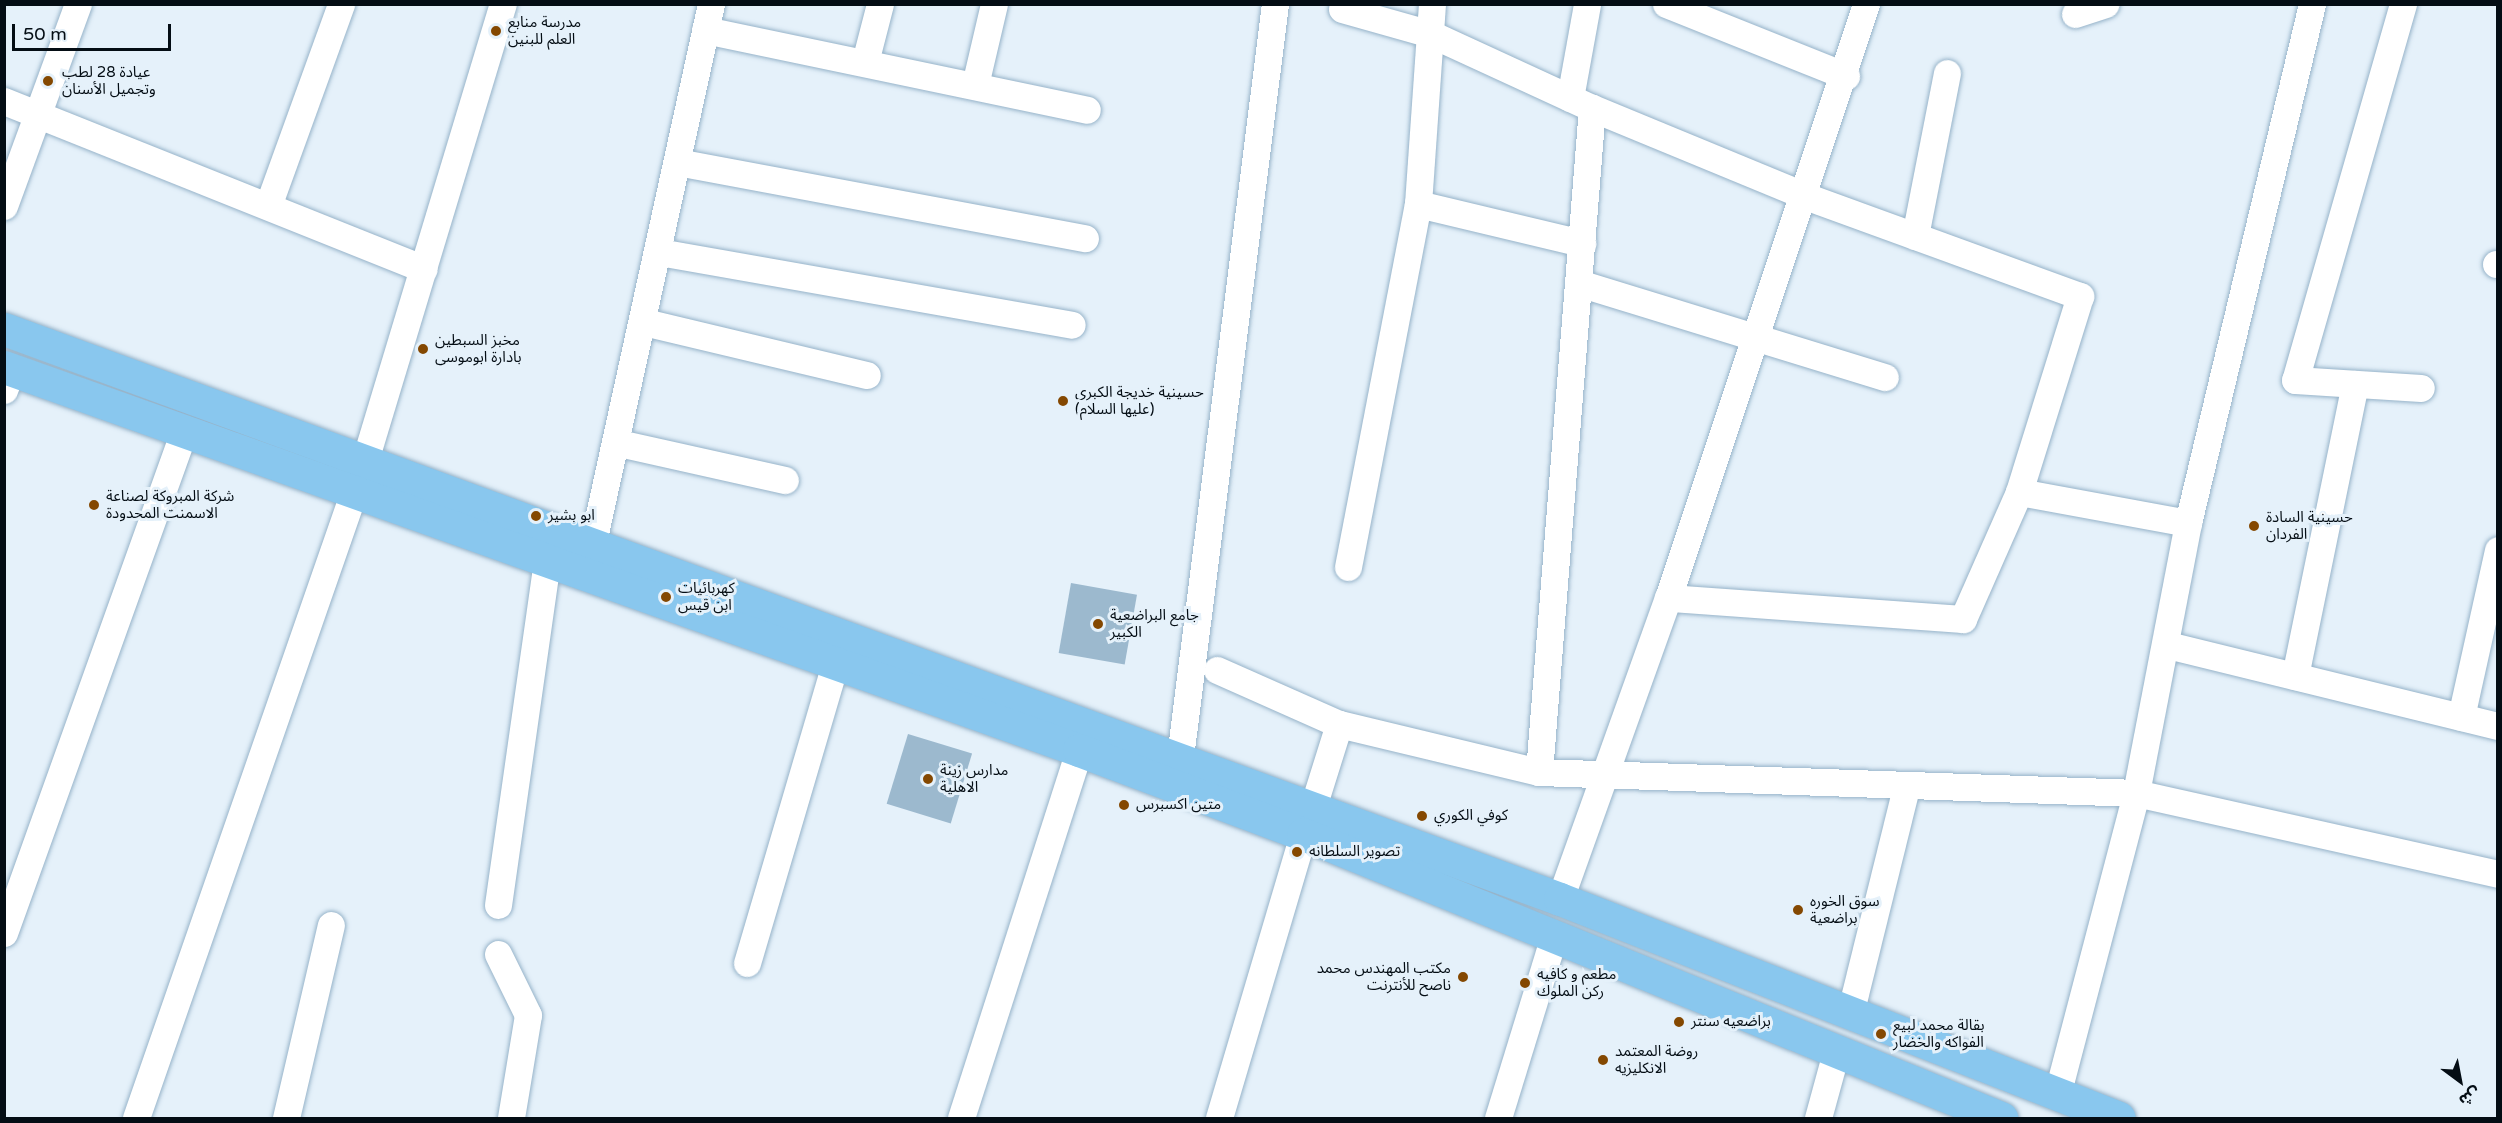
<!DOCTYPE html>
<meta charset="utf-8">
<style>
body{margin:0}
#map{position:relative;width:2502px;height:1123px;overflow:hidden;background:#e5f1fa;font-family:"Varela Round","Noto Sans Arabic",sans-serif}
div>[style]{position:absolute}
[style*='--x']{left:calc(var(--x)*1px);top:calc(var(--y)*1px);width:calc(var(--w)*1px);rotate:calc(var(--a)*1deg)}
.building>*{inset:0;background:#9cb9ce;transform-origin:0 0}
.roads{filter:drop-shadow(0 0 2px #96b3c9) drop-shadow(0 0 2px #96b3c9)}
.minor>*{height:27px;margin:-13.5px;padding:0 13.5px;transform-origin:13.5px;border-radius:13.5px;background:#fff}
.major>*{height:33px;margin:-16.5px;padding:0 16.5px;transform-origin:16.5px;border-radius:16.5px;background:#89c7ee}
.dots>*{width:16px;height:16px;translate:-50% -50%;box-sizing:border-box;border:3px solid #e5f1fa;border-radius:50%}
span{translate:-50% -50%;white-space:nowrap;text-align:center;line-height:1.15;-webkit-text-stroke:6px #e5f1fa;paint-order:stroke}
.poi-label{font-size:15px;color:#040d14}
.left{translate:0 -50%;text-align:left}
.right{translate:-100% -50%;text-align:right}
.frame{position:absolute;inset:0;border:6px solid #040d14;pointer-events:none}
.north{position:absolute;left:2430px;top:1051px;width:60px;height:60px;-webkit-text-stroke:4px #e5f1fa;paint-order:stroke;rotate:148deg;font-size:16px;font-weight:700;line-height:24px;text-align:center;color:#040d14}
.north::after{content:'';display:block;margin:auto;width:21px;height:27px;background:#040d14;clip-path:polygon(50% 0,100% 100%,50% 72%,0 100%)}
.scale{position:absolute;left:12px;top:24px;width:159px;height:27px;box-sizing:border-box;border:3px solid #040d14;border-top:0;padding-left:8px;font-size:18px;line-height:21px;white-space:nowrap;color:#040d14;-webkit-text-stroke:4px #e5f1fa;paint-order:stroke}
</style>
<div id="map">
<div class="building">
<i style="left:1071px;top:583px;width:67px;height:71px;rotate:10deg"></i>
<i style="left:908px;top:734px;width:67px;height:73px;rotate:17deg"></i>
</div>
<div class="roads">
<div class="minor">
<i style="--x:1666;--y:4;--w:194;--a:21.8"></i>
<i style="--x:2403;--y:4;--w:391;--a:106"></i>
<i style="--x:2295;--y:380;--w:126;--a:3.6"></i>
<i style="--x:1342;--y:9;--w:92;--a:15.7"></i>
<i style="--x:1431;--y:34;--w:177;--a:24.7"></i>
<i style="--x:1592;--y:108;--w:230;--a:22.4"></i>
<i style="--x:1805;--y:196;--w:293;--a:20"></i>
<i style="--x:2080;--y:296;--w:205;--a:107.3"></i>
<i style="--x:2019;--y:492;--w:139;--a:113.8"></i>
<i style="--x:1963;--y:619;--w:296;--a:-175.9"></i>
<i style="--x:2075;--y:14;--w:32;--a:-18"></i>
<i style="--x:705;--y:30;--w:390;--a:11.8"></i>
<i style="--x:865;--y:62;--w:60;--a:-75.5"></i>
<i style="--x:975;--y:85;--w:83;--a:-76.8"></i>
<i style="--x:1570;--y:98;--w:96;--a:-79.7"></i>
<i style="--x:4;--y:101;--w:452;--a:21.8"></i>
<i style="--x:677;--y:162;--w:415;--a:10.6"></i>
<i style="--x:1418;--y:204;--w:169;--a:13.4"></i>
<i style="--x:4;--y:206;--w:215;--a:-69.9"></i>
<i style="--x:268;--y:206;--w:215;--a:-70.1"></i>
<i style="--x:1915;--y:236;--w:166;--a:-78.9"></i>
<i style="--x:659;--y:252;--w:419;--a:10"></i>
<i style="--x:2496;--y:264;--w:2;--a:0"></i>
<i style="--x:1579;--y:283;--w:320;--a:17.1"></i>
<i style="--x:644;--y:322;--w:229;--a:13.4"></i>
<i style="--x:4;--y:390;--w:22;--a:-69"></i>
<i style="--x:619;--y:443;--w:170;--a:12.6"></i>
<i style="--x:366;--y:457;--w:473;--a:-73.2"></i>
<i style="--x:2019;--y:492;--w:172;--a:10.4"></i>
<i style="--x:593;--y:542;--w:551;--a:-77.63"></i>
<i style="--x:1348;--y:567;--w:370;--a:-79.1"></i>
<i style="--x:1418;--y:204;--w:200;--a:-86"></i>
<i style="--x:2168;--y:645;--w:340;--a:13.8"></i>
<i style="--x:1217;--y:670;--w:133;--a:23.9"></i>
<i style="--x:1339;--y:724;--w:206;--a:13.5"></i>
<i style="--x:1539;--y:772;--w:597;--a:2.01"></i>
<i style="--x:2136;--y:793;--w:371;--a:12.6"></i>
<i style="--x:2295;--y:676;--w:298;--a:-78.4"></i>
<i style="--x:2461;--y:717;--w:171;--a:-77.5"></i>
<i style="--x:1180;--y:757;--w:759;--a:-82.81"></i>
<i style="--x:1539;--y:772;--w:666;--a:-85.44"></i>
<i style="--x:1313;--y:807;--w:87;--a:-72.6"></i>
<i style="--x:1560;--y:899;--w:320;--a:-70.3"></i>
<i style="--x:1668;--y:598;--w:626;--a:-71.57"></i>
<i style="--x:498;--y:905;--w:349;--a:-81.9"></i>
<i style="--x:4;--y:933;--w:530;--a:-70.27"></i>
<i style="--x:498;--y:954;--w:68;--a:63.8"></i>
<i style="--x:528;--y:1015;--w:104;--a:99.4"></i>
<i style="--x:747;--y:963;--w:312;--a:-73.6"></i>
<i style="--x:1851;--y:1010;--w:229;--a:-76.1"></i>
<i style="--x:2057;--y:1095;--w:312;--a:-75.3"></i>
<i style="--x:2136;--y:793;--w:275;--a:-79.1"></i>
<i style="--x:2188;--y:523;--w:534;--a:-76.56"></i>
<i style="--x:136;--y:1118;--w:661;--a:-70.82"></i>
<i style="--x:286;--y:1118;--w:198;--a:-76.9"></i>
<i style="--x:961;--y:1118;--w:386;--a:-72.2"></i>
<i style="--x:1219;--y:1118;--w:296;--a:-73.5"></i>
<i style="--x:1498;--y:1118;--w:190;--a:-72.9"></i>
<i style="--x:1818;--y:1118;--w:68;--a:-74.7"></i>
</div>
<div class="major">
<i style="--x:4;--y:329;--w:1657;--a:20.12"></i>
<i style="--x:1560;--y:899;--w:600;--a:21.39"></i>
<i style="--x:4;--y:367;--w:1141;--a:19.61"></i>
<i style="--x:1079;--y:750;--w:239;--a:20.6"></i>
<i style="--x:1303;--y:834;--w:754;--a:22.14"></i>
</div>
</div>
<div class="dots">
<i style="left:496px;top:31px;background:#844801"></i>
<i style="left:48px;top:81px;background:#844801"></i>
<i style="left:423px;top:349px;background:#844801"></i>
<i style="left:1063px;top:401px;background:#844801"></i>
<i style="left:94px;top:505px;background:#844801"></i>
<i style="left:536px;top:516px;background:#844801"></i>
<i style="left:2254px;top:526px;background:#844801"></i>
<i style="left:666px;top:597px;background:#844801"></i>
<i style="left:1098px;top:624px;background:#844801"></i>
<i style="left:928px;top:779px;background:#844801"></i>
<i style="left:1124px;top:805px;background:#844801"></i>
<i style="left:1422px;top:816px;background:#844801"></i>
<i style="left:1297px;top:852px;background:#844801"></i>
<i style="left:1798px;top:910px;background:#844801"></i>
<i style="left:1463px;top:977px;background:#844801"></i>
<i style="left:1525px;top:983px;background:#844801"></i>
<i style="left:1679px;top:1022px;background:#844801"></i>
<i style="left:1881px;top:1034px;background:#844801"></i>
<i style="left:1603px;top:1060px;background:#844801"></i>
</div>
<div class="poi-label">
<span class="left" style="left:508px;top:31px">مدرسة منابع<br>العلم للبنين</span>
<span class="left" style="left:62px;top:81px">عيادة 28 لطب<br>وتجميل الأسنان</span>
<span class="left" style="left:435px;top:349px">مخبز السبطين<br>بادارة ابوموسى</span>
<span class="left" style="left:1075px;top:401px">حسينية خديجة الكبرى<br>(عليها السلام)</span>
<span class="left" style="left:106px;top:505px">شركة المبروكة لصناعة<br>الاسمنت المحدودة</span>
<span class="left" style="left:548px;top:516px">ابو بشير</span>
<span class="left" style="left:2266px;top:526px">حسينية السادة<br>الفردان</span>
<span class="left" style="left:678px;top:597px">كهربائيات<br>ابن قيس</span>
<span class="left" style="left:1110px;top:624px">جامع البراضعية<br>الكبير</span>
<span class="left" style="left:940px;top:779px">مدارس زينة<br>الاهلية</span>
<span class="left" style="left:1136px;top:805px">متين اكسبرس</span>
<span class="left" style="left:1434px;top:816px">كوفي الكوري</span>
<span class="left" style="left:1309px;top:852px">تصوير السلطانه</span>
<span class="left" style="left:1810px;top:910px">سوق الخوره<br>براضعية</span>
<span class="right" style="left:1451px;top:977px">مكتب المهندس محمد<br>ناصح للأنترنت</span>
<span class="left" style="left:1537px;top:983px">مطعم و كافيه<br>ركن الملوك</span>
<span class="left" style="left:1691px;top:1022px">براضعيه سنتر</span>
<span class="left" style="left:1893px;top:1034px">بقالة محمد لبيع<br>الفواكه والخضار</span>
<span class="left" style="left:1615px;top:1060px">روضة المعتمد<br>الانكليزيه</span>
</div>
<div class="frame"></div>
<div class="north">ش</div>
<div class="scale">50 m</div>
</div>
